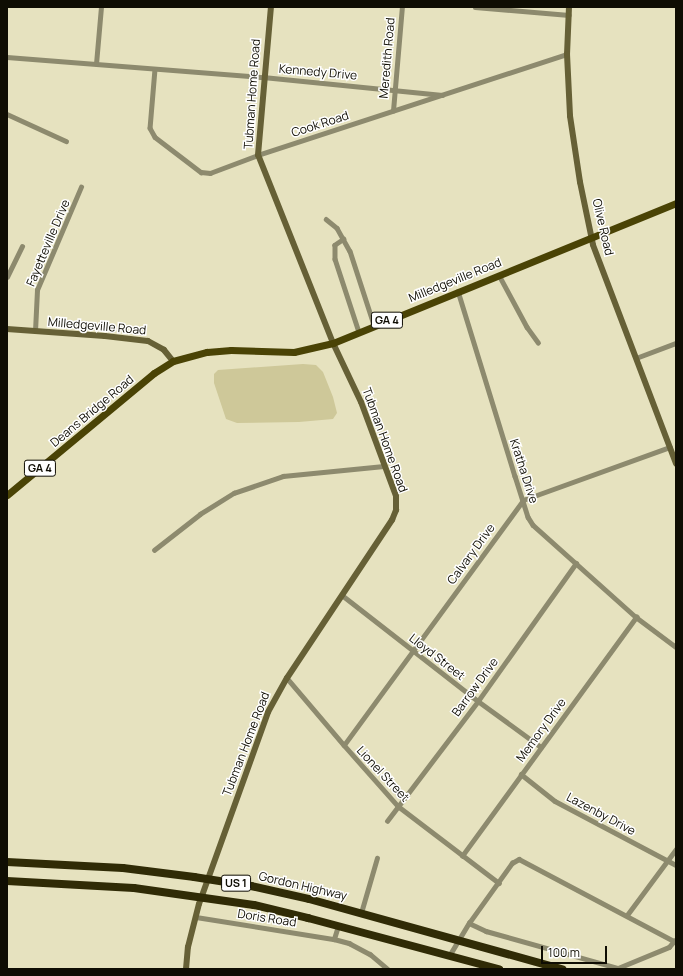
<!DOCTYPE html>
<style>
body{margin:0}
#map{position:relative;width:683px;height:976px;overflow:hidden;background:#e6e2bf;font-family:Manrope,sans-serif}
div>[style]{position:absolute}
[style*='--x']{left:calc(var(--x)*1px);top:calc(var(--y)*1px);width:calc(var(--w)*1px);rotate:calc(var(--a)*1deg)}
.green>*{inset:0;background:#cec899}
.street>*{height:4.5px;margin:-2.25px;padding:0 2.25px;transform-origin:2.25px;border-radius:2.25px;background:#8d8a6e}
.secondary>*{height:6px;margin:-3px;padding:0 3px;transform-origin:3px;border-radius:3px;background:#666036}
.primary>*{height:7px;margin:-3.5px;padding:0 3.5px;transform-origin:3.5px;border-radius:3.5px;background:#4a4305}
.highway>*{height:8px;margin:-4px;padding:0 4px;transform-origin:4px;border-radius:4px;background:#302b06}
span{translate:-50% -50%;white-space:nowrap;text-align:center;line-height:1.15;-webkit-text-stroke:3px #fff;paint-order:stroke}
.shield-label span{padding:1px 3px;background:#fff;border:1px solid;border-radius:3px;-webkit-text-stroke-width:0}
.shield-label{font-size:11px;color:#0f0d03;font-weight:700}
.street-label{font-size:12px;color:#0f0d03}
.frame{position:absolute;inset:0;border:8px solid #0f0d03;pointer-events:none}
.scale{position:absolute;left:541px;top:946px;width:66px;height:18px;box-sizing:border-box;border:2px solid #0f0d03;border-top:0;padding-left:5px;font-size:12px;line-height:14px;white-space:nowrap;color:#0f0d03;-webkit-text-stroke:3px #fff;paint-order:stroke}
</style>
<div id="map">
<div class="green">
<i style="clip-path:polygon(303px 364px,316px 365px,323px 372px,333px 397px,337px 413px,333px 419px,299px 422px,237px 423px,226px 419px,214px 383px,214px 374px,218px 370px)"></i>
</div>
<div class="street">
<i style="--x:475;--y:7;--w:94;--a:4.9"></i>
<i style="--x:7;--y:57;--w:257;--a:4.5"></i>
<i style="--x:263;--y:77;--w:180;--a:5.7"></i>
<i style="--x:96;--y:64;--w:57;--a:-85"></i>
<i style="--x:155;--y:69;--w:59;--a:94.8"></i>
<i style="--x:150;--y:128;--w:10;--a:61"></i>
<i style="--x:155;--y:137;--w:58;--a:37.3"></i>
<i style="--x:201;--y:172;--w:9;--a:6"></i>
<i style="--x:210;--y:173;--w:51;--a:-20.6"></i>
<i style="--x:258;--y:155;--w:325;--a:-18.1"></i>
<i style="--x:393;--y:111;--w:104;--a:-85.1"></i>
<i style="--x:7;--y:114;--w:65;--a:24.6"></i>
<i style="--x:326;--y:219;--w:14;--a:39"></i>
<i style="--x:337;--y:228;--w:26;--a:61"></i>
<i style="--x:350;--y:251;--w:78;--a:72"></i>
<i style="--x:344;--y:239;--w:11;--a:146"></i>
<i style="--x:335;--y:245;--w:14;--a:90"></i>
<i style="--x:335;--y:259;--w:77;--a:71.8"></i>
<i style="--x:499;--y:275;--w:59;--a:61.7"></i>
<i style="--x:527;--y:327;--w:19;--a:54"></i>
<i style="--x:7;--y:277;--w:34;--a:-64"></i>
<i style="--x:458;--y:291;--w:194;--a:72.9"></i>
<i style="--x:515;--y:476;--w:43;--a:72.4"></i>
<i style="--x:528;--y:517;--w:9;--a:58"></i>
<i style="--x:533;--y:525;--w:138;--a:41.8"></i>
<i style="--x:636;--y:617;--w:50;--a:36.9"></i>
<i style="--x:35;--y:331;--w:41;--a:-87.2"></i>
<i style="--x:37;--y:290;--w:112;--a:-66.9"></i>
<i style="--x:636;--y:358;--w:43;--a:-20.6"></i>
<i style="--x:154;--y:550;--w:58;--a:-38"></i>
<i style="--x:200;--y:514;--w:40;--a:-32"></i>
<i style="--x:234;--y:493;--w:52;--a:-19.1"></i>
<i style="--x:283;--y:476;--w:101;--a:-5.7"></i>
<i style="--x:342;--y:595;--w:172;--a:37.9"></i>
<i style="--x:478;--y:701;--w:78;--a:36.1"></i>
<i style="--x:287;--y:678;--w:88;--a:49.6"></i>
<i style="--x:344;--y:745;--w:81;--a:48.5"></i>
<i style="--x:398;--y:806;--w:127;--a:37.3"></i>
<i style="--x:344;--y:745;--w:303;--a:-53.8"></i>
<i style="--x:523;--y:500;--w:156;--a:-19.8"></i>
<i style="--x:521;--y:774;--w:43;--a:38.5"></i>
<i style="--x:555;--y:801;--w:137;--a:27.9"></i>
<i style="--x:387;--y:821;--w:151;--a:-52.8"></i>
<i style="--x:478;--y:701;--w:169;--a:-54.6"></i>
<i style="--x:462;--y:856;--w:296;--a:-53.9"></i>
<i style="--x:361;--y:913;--w:57;--a:-73.8"></i>
<i style="--x:627;--y:915;--w:82;--a:-53.4"></i>
<i style="--x:196;--y:917;--w:140;--a:9.1"></i>
<i style="--x:334;--y:939;--w:16;--a:15"></i>
<i style="--x:349;--y:943;--w:24;--a:28"></i>
<i style="--x:370;--y:954;--w:23;--a:40"></i>
<i style="--x:469;--y:923;--w:19;--a:25"></i>
<i style="--x:486;--y:931;--w:137;--a:15.7"></i>
<i style="--x:618;--y:968;--w:55;--a:-22.4"></i>
<i style="--x:669;--y:947;--w:8;--a:-50"></i>
<i style="--x:334;--y:939;--w:14;--a:-73"></i>
<i style="--x:449;--y:956;--w:39;--a:-59"></i>
<i style="--x:469;--y:923;--w:74;--a:-54.4"></i>
<i style="--x:512;--y:863;--w:8;--a:-30"></i>
<i style="--x:519;--y:859;--w:178;--a:27.9"></i>
</div>
<div class="secondary">
<i style="--x:569;--y:7;--w:47;--a:92.4"></i>
<i style="--x:567;--y:54;--w:62;--a:87.2"></i>
<i style="--x:570;--y:116;--w:67;--a:81.4"></i>
<i style="--x:580;--y:182;--w:64;--a:78.3"></i>
<i style="--x:593;--y:245;--w:234;--a:69.2"></i>
<i style="--x:7;--y:329;--w:98;--a:4.1"></i>
<i style="--x:105;--y:336;--w:43;--a:6.6"></i>
<i style="--x:148;--y:341;--w:18;--a:29"></i>
<i style="--x:164;--y:350;--w:14;--a:51"></i>
<i style="--x:186;--y:969;--w:22;--a:-85"></i>
<i style="--x:188;--y:947;--w:44;--a:-75.7"></i>
<i style="--x:199;--y:904;--w:204;--a:-70.2"></i>
<i style="--x:268;--y:712;--w:39;--a:-61"></i>
<i style="--x:287;--y:678;--w:190;--a:-56.4"></i>
<i style="--x:392;--y:520;--w:11;--a:-68"></i>
<i style="--x:396;--y:510;--w:14;--a:-90"></i>
<i style="--x:396;--y:496;--w:100;--a:-110.4"></i>
<i style="--x:361;--y:402;--w:65;--a:-115.4"></i>
<i style="--x:333;--y:343;--w:202;--a:-111.7"></i>
<i style="--x:258;--y:155;--w:149;--a:-85"></i>
</div>
<div class="primary">
<i style="--x:7;--y:495;--w:191;--a:-39.7"></i>
<i style="--x:154;--y:373;--w:22;--a:-32"></i>
<i style="--x:173;--y:361;--w:35;--a:-15"></i>
<i style="--x:207;--y:352;--w:24;--a:-5"></i>
<i style="--x:231;--y:350;--w:63;--a:1.8"></i>
<i style="--x:294;--y:352;--w:40;--a:-13"></i>
<i style="--x:333;--y:343;--w:370;--a:-22.2"></i>
</div>
<div class="highway">
<i style="--x:7;--y:862;--w:116;--a:3"></i>
<i style="--x:123;--y:868;--w:72;--a:7.2"></i>
<i style="--x:194;--y:877;--w:58;--a:9"></i>
<i style="--x:251;--y:886;--w:59;--a:12.6"></i>
<i style="--x:309;--y:899;--w:263;--a:15.5"></i>
<i style="--x:7;--y:881;--w:127;--a:3.2"></i>
<i style="--x:134;--y:888;--w:121;--a:8.1"></i>
<i style="--x:254;--y:905;--w:56;--a:13.5"></i>
<i style="--x:308;--y:918;--w:198;--a:15"></i>
</div>
<div class="shield-label">
<span style="left:387px;top:320px">GA 4</span>
<span style="left:40px;top:468px">GA 4</span>
<span style="left:236px;top:883px">US 1</span>
</div>
<div class="street-label">
<span style="left:387px;top:58px;rotate:-85deg">Meredith Road</span>
<span style="left:318px;top:72px;rotate:5deg">Kennedy Drive</span>
<span style="left:252px;top:94px;rotate:-86deg">Tubman Home Road</span>
<span style="left:320px;top:124px;rotate:-18deg">Cook Road</span>
<span style="left:603px;top:227px;rotate:77deg">Olive Road</span>
<span style="left:48px;top:243px;rotate:-67deg">Fayetteville Drive</span>
<span style="left:455px;top:280px;rotate:-22deg">Milledgeville Road</span>
<span style="left:97px;top:326px;rotate:5deg">Milledgeville Road</span>
<span style="left:92px;top:411px;rotate:-40deg">Deans Bridge Road</span>
<span style="left:385px;top:440px;rotate:70deg">Tubman Home Road</span>
<span style="left:524px;top:471px;rotate:72deg">Kratha Drive</span>
<span style="left:471px;top:554px;rotate:-54deg">Calvary Drive</span>
<span style="left:437px;top:657px;rotate:38deg">Lloyd Street</span>
<span style="left:475px;top:687px;rotate:-54deg">Barrow Drive</span>
<span style="left:541px;top:730px;rotate:-54deg">Memory Drive</span>
<span style="left:246px;top:744px;rotate:-69deg">Tubman Home Road</span>
<span style="left:383px;top:774px;rotate:47deg">Lionel Street</span>
<span style="left:601px;top:814px;rotate:28deg">Lazenby Drive</span>
<span style="left:303px;top:886px;rotate:13deg">Gordon Highway</span>
<span style="left:267px;top:918px;rotate:9deg">Doris Road</span>
</div>
<div class="frame"></div>
<div class="scale">100 m</div>
</div>
